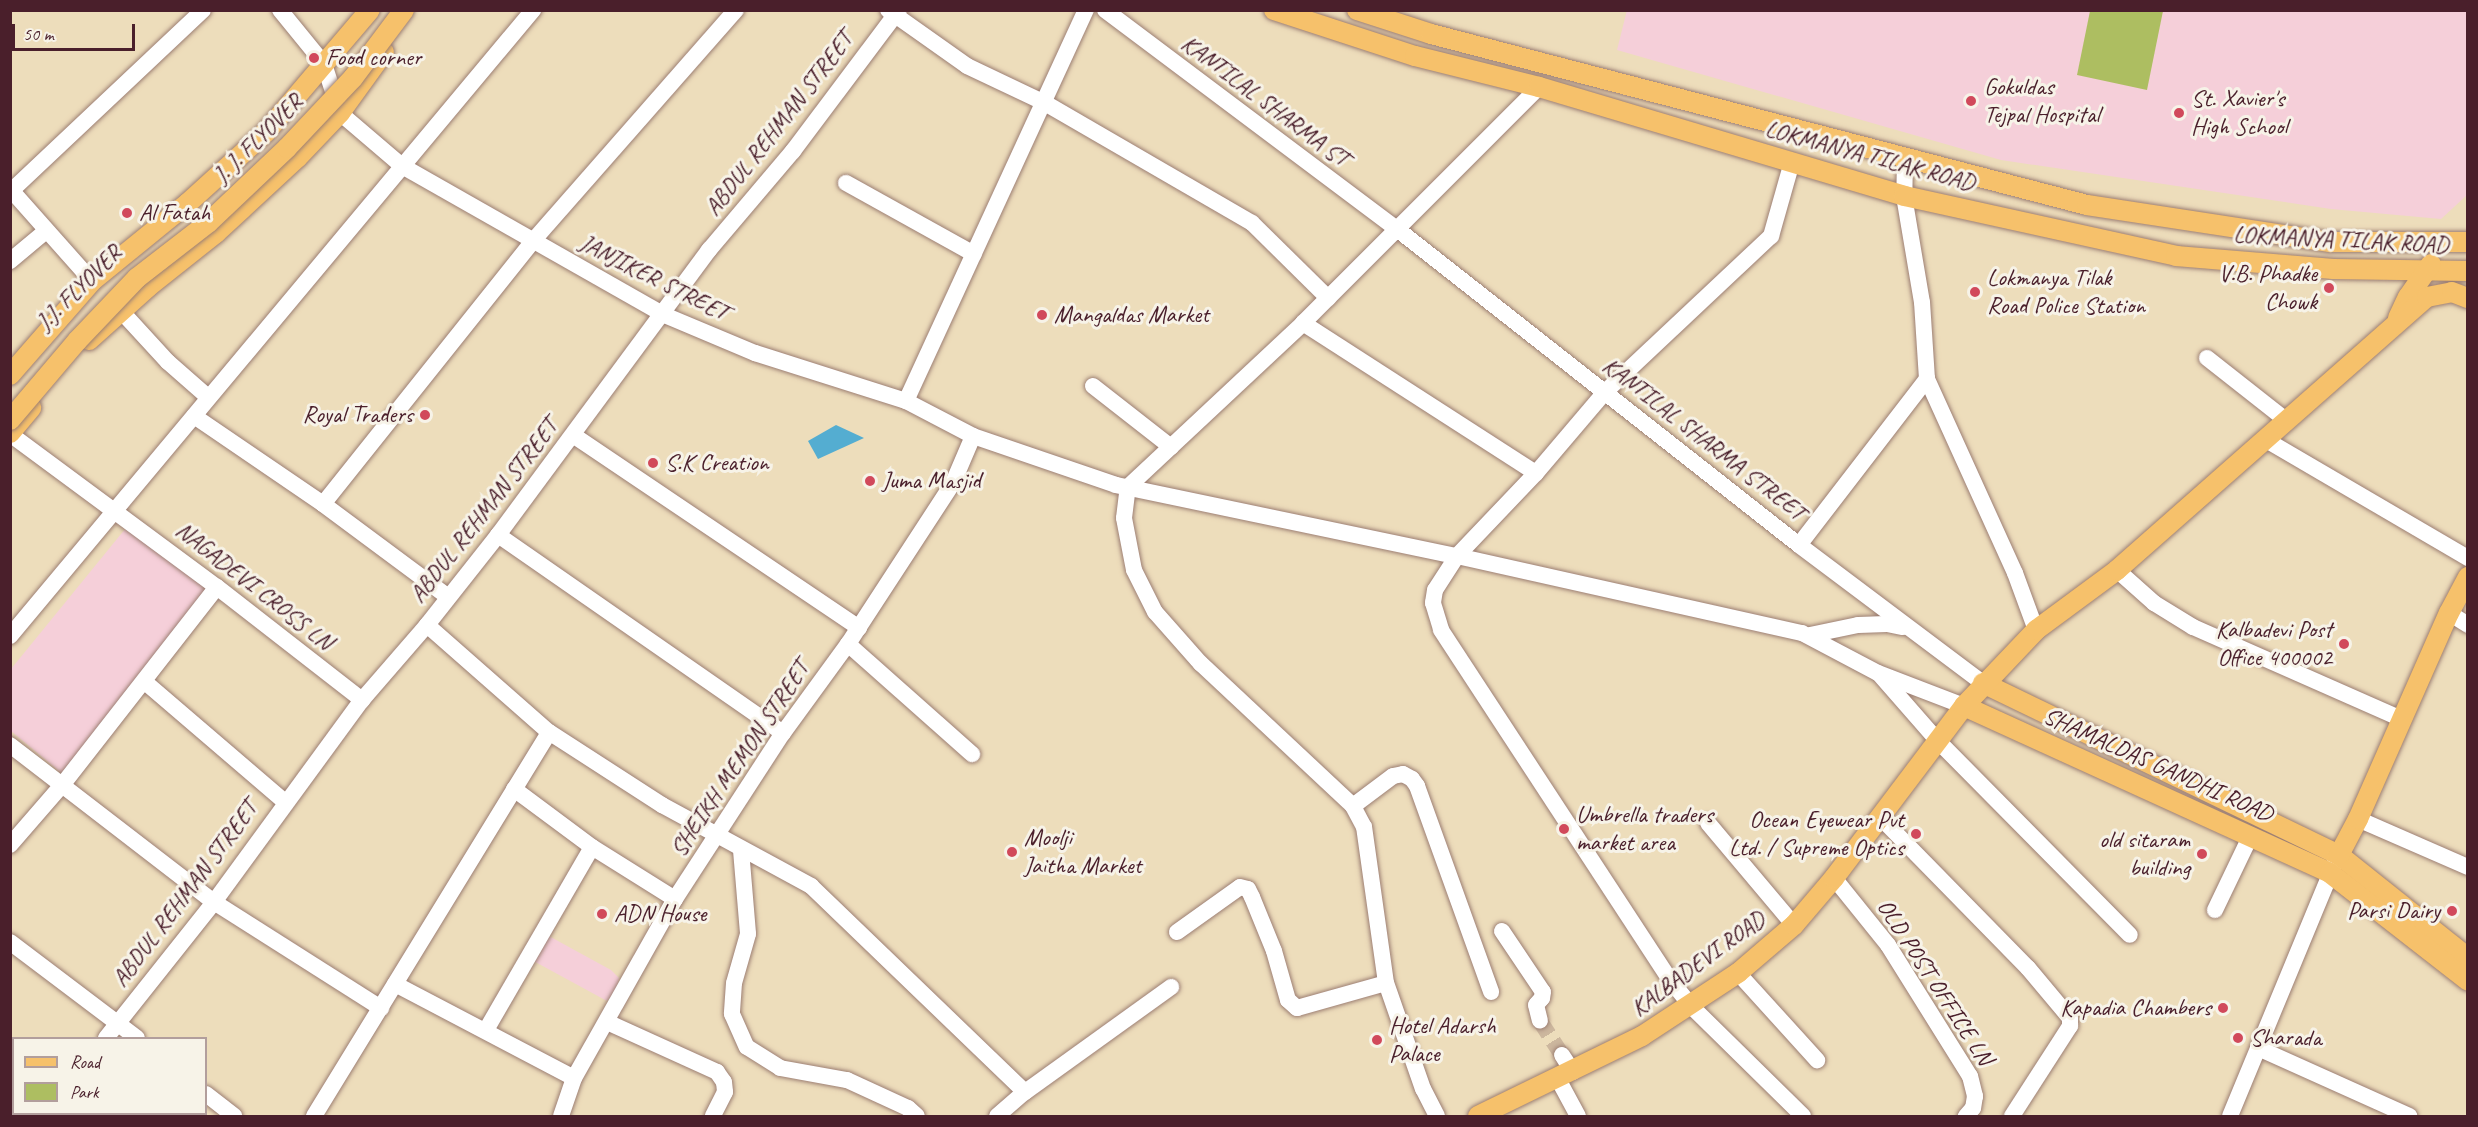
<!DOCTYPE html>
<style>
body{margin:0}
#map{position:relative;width:2478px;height:1127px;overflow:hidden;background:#edddbb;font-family:Caveat,sans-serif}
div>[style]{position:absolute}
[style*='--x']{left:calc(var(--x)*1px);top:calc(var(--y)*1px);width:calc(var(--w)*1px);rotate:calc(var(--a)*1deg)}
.built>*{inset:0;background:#f5cfd9}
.green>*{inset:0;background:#adbe61}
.water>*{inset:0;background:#54add1}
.minor-tunnel>*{height:16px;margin-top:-8px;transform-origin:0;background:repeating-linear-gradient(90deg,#ccb79e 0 16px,transparent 0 24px)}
.roads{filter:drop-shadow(0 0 2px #9c7e73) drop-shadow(0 0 2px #9c7e73)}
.minor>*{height:16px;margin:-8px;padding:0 8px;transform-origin:8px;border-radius:8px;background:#fff}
.major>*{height:20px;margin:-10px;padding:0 10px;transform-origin:10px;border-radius:10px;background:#f6c16b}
.bridges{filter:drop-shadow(0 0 2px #9c7e73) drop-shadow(0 0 2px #9c7e73)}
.major-bridge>*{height:20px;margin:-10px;padding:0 10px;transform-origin:10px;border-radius:10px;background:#f6c16b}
.dots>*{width:16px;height:16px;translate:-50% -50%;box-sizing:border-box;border:3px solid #f7f3e8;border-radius:50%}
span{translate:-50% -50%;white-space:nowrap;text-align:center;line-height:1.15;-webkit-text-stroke:6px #f7f3e8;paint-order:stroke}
.poi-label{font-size:24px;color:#4a1f2b}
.left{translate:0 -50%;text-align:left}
.right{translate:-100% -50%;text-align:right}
.street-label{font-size:24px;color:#4a1f2b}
.frame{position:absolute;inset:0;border:12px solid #4a1f2b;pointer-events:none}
.legend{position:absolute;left:12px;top:1037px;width:195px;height:78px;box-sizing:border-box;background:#f7f3e8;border:2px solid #b29e9c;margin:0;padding:8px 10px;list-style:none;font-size:18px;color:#4a1f2b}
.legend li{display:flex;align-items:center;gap:12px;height:30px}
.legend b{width:30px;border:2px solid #b29e9c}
.scale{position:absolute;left:12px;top:24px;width:123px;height:27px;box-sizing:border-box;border:3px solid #4a1f2b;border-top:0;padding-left:8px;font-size:18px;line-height:21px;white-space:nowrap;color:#4a1f2b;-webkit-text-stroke:4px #f7f3e8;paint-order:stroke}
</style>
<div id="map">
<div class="built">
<i style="clip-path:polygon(1627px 10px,2467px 11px,2467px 195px,2441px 219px,2331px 209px,2001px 160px,1617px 50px)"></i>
<i style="clip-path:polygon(130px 523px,219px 597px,70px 780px,11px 731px,11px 669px)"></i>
<i style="clip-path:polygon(547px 935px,611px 970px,619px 978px,616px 991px,607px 1001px,528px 958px)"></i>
</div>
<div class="green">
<i style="clip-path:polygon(2090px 11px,2163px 11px,2147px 90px,2077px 75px)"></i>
</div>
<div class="water">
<i style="clip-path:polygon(836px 425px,864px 438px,818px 459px,808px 441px)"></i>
</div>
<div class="minor-tunnel">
<i style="--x:1540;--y:1021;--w:40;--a:57.1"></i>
</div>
<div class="roads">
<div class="minor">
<i style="--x:280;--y:10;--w:70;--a:50.8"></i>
<i style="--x:324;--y:64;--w:52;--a:71.9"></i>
<i style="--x:340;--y:113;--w:82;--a:40.5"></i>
<i style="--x:402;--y:166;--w:299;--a:29.6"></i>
<i style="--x:662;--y:314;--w:101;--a:22.8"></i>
<i style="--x:755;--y:353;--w:158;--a:17.6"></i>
<i style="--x:906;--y:401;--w:76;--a:27.6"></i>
<i style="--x:973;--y:436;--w:151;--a:18.9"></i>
<i style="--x:1116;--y:485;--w:348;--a:11.8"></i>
<i style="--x:1457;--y:556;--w:353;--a:12.6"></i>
<i style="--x:1802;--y:633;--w:86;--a:27.8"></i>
<i style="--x:1878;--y:673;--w:92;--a:21"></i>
<i style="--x:888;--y:10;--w:97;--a:35.3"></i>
<i style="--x:967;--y:66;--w:86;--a:25.4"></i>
<i style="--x:1045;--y:103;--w:239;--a:30.1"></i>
<i style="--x:1252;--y:223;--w:107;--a:44.6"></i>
<i style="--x:1105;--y:10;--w:365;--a:36.9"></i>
<i style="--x:1397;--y:229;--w:511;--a:38.17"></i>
<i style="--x:1799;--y:545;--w:230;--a:36.9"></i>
<i style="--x:1905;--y:157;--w:39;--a:91"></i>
<i style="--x:1904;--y:196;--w:108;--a:80.4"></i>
<i style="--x:1922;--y:302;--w:77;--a:86.3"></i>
<i style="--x:1927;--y:379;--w:213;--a:65.6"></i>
<i style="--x:2015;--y:573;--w:61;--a:69.8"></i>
<i style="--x:1792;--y:162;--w:77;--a:105.8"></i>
<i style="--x:1771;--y:236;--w:228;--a:136.8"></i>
<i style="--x:1605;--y:392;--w:106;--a:130.4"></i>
<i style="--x:1536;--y:473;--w:115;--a:133.6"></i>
<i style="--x:1457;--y:556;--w:40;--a:122.9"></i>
<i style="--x:1435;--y:590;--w:13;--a:99"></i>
<i style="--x:1433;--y:603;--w:28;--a:73"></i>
<i style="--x:1441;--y:630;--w:420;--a:56.8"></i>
<i style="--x:1671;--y:981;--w:32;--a:51"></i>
<i style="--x:1691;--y:1006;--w:157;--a:44.5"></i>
<i style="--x:846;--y:183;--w:146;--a:29"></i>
<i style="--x:12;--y:191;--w:120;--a:48.4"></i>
<i style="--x:10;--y:192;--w:265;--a:-43.3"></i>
<i style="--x:10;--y:261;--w:47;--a:-39.8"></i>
<i style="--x:122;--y:312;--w:68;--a:47.4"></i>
<i style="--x:168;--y:362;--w:53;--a:41.2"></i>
<i style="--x:1303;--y:323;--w:277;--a:32.8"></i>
<i style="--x:2207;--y:358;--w:102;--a:38.2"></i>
<i style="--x:1093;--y:386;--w:99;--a:38"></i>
<i style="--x:906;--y:401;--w:430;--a:-65.3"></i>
<i style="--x:194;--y:416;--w:156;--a:34.3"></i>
<i style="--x:323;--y:504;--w:156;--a:36.6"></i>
<i style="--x:10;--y:434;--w:257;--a:36.5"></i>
<i style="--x:217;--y:587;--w:184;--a:37.9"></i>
<i style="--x:573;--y:435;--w:345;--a:34"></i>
<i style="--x:2266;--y:440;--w:234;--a:30.3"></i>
<i style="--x:323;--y:504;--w:335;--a:-51.4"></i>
<i style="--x:532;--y:242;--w:309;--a:-48.7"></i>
<i style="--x:498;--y:535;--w:347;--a:34.8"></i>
<i style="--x:1799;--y:545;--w:210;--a:-52.4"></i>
<i style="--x:2117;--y:570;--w:50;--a:41.7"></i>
<i style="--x:2154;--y:603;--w:46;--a:31.6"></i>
<i style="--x:2193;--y:627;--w:228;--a:23.8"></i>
<i style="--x:2449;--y:613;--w:22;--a:32"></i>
<i style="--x:427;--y:625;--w:162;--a:41.3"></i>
<i style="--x:549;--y:732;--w:135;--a:32.9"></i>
<i style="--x:662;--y:805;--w:170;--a:28.5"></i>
<i style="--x:811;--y:886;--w:297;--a:43.9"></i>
<i style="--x:1810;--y:635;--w:49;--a:-11.8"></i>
<i style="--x:1858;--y:625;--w:29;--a:-2"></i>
<i style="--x:1887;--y:624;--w:16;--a:11"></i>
<i style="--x:10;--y:636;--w:816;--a:-50.12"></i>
<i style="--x:848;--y:644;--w:166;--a:41.6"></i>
<i style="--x:1881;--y:676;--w:85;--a:48.8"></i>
<i style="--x:1937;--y:740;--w:274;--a:45.3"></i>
<i style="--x:145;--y:682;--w:184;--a:40.6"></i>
<i style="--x:10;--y:745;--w:257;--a:37.6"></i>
<i style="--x:214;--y:902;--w:198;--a:32.4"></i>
<i style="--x:514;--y:789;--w:97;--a:36.6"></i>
<i style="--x:592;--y:847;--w:98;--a:32.1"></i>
<i style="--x:1353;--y:806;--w:50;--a:-36.9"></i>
<i style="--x:1393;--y:776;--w:10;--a:-11"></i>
<i style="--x:1403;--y:774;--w:10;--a:29"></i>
<i style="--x:1412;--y:779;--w:9;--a:54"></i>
<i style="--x:1417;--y:786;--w:219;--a:70.2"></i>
<i style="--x:1879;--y:816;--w:213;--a:45.6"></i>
<i style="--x:2028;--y:968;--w:65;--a:50"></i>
<i style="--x:2070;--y:1018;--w:8;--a:90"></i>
<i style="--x:2070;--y:1026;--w:107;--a:122.8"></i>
<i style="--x:2358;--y:819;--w:120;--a:23.6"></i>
<i style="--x:1708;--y:823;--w:133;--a:49.9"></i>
<i style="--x:10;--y:845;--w:81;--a:-49"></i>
<i style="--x:63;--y:784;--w:250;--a:-52"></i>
<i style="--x:741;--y:850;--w:84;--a:85.2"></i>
<i style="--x:748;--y:934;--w:51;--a:105.9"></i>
<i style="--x:734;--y:983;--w:31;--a:94"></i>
<i style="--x:732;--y:1014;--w:36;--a:66"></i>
<i style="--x:747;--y:1047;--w:39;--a:32"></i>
<i style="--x:780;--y:1068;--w:68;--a:10.2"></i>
<i style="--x:847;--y:1080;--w:67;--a:24.7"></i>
<i style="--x:908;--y:1108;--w:12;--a:42"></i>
<i style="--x:1834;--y:878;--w:86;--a:51.1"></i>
<i style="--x:1888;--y:945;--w:155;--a:58"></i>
<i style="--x:1970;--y:1076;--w:21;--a:76"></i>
<i style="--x:1975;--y:1096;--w:12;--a:99"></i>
<i style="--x:1973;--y:1108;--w:11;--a:131"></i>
<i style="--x:2215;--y:910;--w:83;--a:-64.4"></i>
<i style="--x:1502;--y:931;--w:73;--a:56.1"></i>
<i style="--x:1543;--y:992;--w:6;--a:99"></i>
<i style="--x:1542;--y:998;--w:9;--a:131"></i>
<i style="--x:1536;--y:1005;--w:16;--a:76"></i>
<i style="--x:1177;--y:932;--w:77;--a:-35.5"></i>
<i style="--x:1240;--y:887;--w:8;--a:14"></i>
<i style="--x:1248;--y:889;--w:9;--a:63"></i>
<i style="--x:1252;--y:897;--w:58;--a:67.8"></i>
<i style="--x:1274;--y:951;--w:51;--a:74.1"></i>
<i style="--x:1288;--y:1000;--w:12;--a:42"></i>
<i style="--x:1297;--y:1008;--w:92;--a:-15.7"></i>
<i style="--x:10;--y:942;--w:159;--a:37.1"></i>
<i style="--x:1738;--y:973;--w:118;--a:47.8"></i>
<i style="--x:395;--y:984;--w:202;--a:27.7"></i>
<i style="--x:607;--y:1022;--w:121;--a:24.4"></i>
<i style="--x:717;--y:1072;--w:12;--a:55"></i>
<i style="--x:724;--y:1082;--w:10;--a:84"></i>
<i style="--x:725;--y:1092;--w:27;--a:117"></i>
<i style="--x:486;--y:1030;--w:211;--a:-59.9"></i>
<i style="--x:106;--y:1038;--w:174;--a:-51.5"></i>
<i style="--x:214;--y:902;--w:250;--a:-53.8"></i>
<i style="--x:362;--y:700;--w:99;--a:-49.1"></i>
<i style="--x:427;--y:625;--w:115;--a:-51.7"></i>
<i style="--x:498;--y:535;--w:355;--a:-53.5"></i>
<i style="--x:709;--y:250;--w:130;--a:-49.7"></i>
<i style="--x:793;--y:151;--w:176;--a:-53.1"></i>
<i style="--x:2258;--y:1048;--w:166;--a:24.2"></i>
<i style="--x:1562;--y:1055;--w:20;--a:57"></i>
<i style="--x:1558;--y:1079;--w:42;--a:61.6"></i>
<i style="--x:10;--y:1087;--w:4;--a:27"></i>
<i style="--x:206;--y:1094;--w:36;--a:38"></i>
<i style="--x:46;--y:1114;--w:5;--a:22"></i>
<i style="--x:314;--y:1116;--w:450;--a:-58.5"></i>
<i style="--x:561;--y:1116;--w:40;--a:-71.1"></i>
<i style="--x:574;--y:1078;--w:206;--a:-60.6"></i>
<i style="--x:675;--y:899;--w:198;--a:-57"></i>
<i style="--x:783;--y:733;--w:110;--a:-53.9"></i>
<i style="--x:848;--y:644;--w:192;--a:-56.9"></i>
<i style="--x:953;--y:483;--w:51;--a:-66.9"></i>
<i style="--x:997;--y:1116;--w:37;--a:-41"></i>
<i style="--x:1025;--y:1092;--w:180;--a:-35.7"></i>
<i style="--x:1437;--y:1116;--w:30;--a:-117"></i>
<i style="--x:1423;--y:1089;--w:112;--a:-109.2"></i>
<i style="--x:1386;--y:983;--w:158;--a:-98"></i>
<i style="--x:1364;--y:827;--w:24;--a:-118"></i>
<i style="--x:1353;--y:806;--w:208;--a:-136.9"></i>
<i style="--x:1201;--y:664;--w:69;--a:-131.5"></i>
<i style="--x:1155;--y:612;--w:47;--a:-116.6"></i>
<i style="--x:1134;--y:570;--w:53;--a:-100.9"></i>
<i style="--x:1124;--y:518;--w:31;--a:-83"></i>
<i style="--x:1128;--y:487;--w:240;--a:-43.1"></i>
<i style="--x:1303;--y:323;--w:334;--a:-45"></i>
<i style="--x:2230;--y:1116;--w:275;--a:-67.5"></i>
</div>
<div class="major">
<i style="--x:1274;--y:10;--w:148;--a:18.1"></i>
<i style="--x:1415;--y:56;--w:128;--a:14"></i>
<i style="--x:1539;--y:87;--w:381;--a:16.6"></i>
<i style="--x:1904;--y:196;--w:279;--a:12.4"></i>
<i style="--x:2176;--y:256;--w:158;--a:4.7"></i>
<i style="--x:2333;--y:269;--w:135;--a:0.8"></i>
<i style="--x:1357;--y:10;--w:78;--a:18"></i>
<i style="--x:1431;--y:34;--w:678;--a:14.61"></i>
<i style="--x:2087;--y:205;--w:246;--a:8.7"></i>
<i style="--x:2330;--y:242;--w:138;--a:0"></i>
<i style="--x:2398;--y:318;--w:23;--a:-65"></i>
<i style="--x:2408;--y:297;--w:40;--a:-55.1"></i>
<i style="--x:89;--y:340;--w:79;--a:-41.9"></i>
<i style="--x:148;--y:287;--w:87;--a:-38.5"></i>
<i style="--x:216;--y:233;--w:110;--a:-42.8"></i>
<i style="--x:297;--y:158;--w:62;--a:-46.3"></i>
<i style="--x:340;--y:113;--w:75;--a:-54.2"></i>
<i style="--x:10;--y:375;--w:125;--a:-48.9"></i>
<i style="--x:92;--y:281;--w:124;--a:-39.1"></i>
<i style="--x:188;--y:203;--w:105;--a:-42.3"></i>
<i style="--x:266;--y:132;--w:160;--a:-49.6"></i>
<i style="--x:10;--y:433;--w:33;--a:-50"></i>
<i style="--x:1983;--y:683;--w:395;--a:25.8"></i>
<i style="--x:2339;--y:855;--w:165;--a:38.6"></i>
<i style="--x:1964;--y:706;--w:402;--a:24.5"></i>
<i style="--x:2330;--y:873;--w:175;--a:38"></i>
<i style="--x:2339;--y:855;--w:41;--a:-62.2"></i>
<i style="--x:2358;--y:819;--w:225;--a:-66.2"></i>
<i style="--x:2449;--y:613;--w:41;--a:-62.2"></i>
<i style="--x:1478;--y:1116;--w:182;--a:-26"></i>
<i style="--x:1642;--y:1036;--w:115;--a:-33.3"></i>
<i style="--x:1738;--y:973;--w:74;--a:-40.6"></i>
<i style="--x:1794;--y:925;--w:62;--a:-49.6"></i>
<i style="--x:1834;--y:878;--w:216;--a:-52.9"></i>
<i style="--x:1964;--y:706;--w:105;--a:-46.5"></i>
<i style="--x:2036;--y:630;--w:101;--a:-36.5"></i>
<i style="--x:2117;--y:570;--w:413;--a:-41.4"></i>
<i style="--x:2427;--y:297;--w:25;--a:-11"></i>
<i style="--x:2452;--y:292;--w:17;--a:21"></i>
</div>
</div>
<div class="bridges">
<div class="major-bridge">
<i style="--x:10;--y:420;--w:104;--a:-49.7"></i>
<i style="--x:77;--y:341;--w:87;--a:-46.4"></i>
<i style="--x:137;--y:278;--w:90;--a:-37.8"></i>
<i style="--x:208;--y:223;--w:109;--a:-43.5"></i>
<i style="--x:287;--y:148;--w:96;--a:-46.7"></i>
<i style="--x:353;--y:78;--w:85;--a:-53.1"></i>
</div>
</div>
<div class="dots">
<i style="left:314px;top:58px;background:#d1495b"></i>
<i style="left:1971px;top:101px;background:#d1495b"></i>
<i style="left:2179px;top:113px;background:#d1495b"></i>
<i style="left:127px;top:213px;background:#d1495b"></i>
<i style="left:2329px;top:288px;background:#d1495b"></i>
<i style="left:1975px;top:292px;background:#d1495b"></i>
<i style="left:1042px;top:315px;background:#d1495b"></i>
<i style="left:425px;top:415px;background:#d1495b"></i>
<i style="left:653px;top:463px;background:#d1495b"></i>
<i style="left:870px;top:481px;background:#d1495b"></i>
<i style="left:2344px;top:644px;background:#d1495b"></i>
<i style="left:1564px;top:829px;background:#d1495b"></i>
<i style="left:1916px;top:834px;background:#d1495b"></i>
<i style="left:1012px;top:852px;background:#d1495b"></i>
<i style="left:2202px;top:854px;background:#d1495b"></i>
<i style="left:2452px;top:911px;background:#d1495b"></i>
<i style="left:602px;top:914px;background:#d1495b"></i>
<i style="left:2223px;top:1008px;background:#d1495b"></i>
<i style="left:2238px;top:1038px;background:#d1495b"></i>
<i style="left:1377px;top:1040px;background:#d1495b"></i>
</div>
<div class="poi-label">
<span class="left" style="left:326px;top:58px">Food corner</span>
<span class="left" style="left:1984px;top:101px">Gokuldas<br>Tejpal Hospital</span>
<span class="left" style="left:2191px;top:113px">St. Xavier's<br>High School</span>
<span class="left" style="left:139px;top:213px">Al Fatah</span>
<span class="right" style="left:2317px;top:288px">V.B. Phadke<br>Chowk</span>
<span class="left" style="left:1987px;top:292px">Lokmanya Tilak<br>Road Police Station</span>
<span class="left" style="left:1054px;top:315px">Mangaldas Market</span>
<span class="right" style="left:413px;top:415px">Royal Traders</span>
<span class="left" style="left:665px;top:463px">S.K Creation</span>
<span class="left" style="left:882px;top:481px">Juma Masjid</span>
<span class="right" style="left:2332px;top:644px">Kalbadevi Post<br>Office 400002</span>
<span class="left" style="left:1576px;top:829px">Umbrella traders<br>market area</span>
<span class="right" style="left:1904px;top:834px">Ocean Eyewear Pvt<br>Ltd. / Supreme Optics</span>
<span class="left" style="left:1024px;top:852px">Moolji<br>Jaitha Market</span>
<span class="right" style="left:2190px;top:854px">old sitaram<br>building</span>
<span class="right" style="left:2440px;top:911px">Parsi Dairy</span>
<span class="left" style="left:614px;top:914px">ADN House</span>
<span class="right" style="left:2211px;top:1008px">Kapadia Chambers</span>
<span class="left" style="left:1389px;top:1040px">Hotel Adarsh<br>Palace</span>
<span class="left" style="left:2250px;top:1038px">Sharada</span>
</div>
<div class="street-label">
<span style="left:1265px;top:101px;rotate:37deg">KANTILAL SHARMA ST</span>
<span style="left:779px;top:124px;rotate:-52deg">ABDUL REHMAN STREET</span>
<span style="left:258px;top:139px;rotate:-45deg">J. J. FLYOVER</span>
<span style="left:1870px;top:156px;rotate:15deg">LOKMANYA TILAK ROAD</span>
<span style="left:2341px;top:240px;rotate:3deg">LOKMANYA TILAK ROAD</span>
<span style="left:654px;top:278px;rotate:27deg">JANJIKER STREET</span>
<span style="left:79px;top:288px;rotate:-45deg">J.J. FLYOVER</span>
<span style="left:1704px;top:439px;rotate:38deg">KANTILAL SHARMA STREET</span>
<span style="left:484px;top:511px;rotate:-52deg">ABDUL REHMAN STREET</span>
<span style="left:254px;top:586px;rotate:38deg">NAGADEVI CROSS LN</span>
<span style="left:740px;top:759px;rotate:-56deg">SHEIKH MEMON STREET</span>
<span style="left:2158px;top:765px;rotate:24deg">SHAMALDAS GANDHI ROAD</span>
<span style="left:185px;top:894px;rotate:-53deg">ABDUL REHMAN STREET</span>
<span style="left:1698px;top:964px;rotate:-36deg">KALBADEVI ROAD</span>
<span style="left:1935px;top:982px;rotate:57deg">OLD POST OFFICE LN</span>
</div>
<div class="frame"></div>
<ul class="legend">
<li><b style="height:8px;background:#f6c16b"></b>Road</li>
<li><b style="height:16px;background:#adbe61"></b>Park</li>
</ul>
<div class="scale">50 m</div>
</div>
